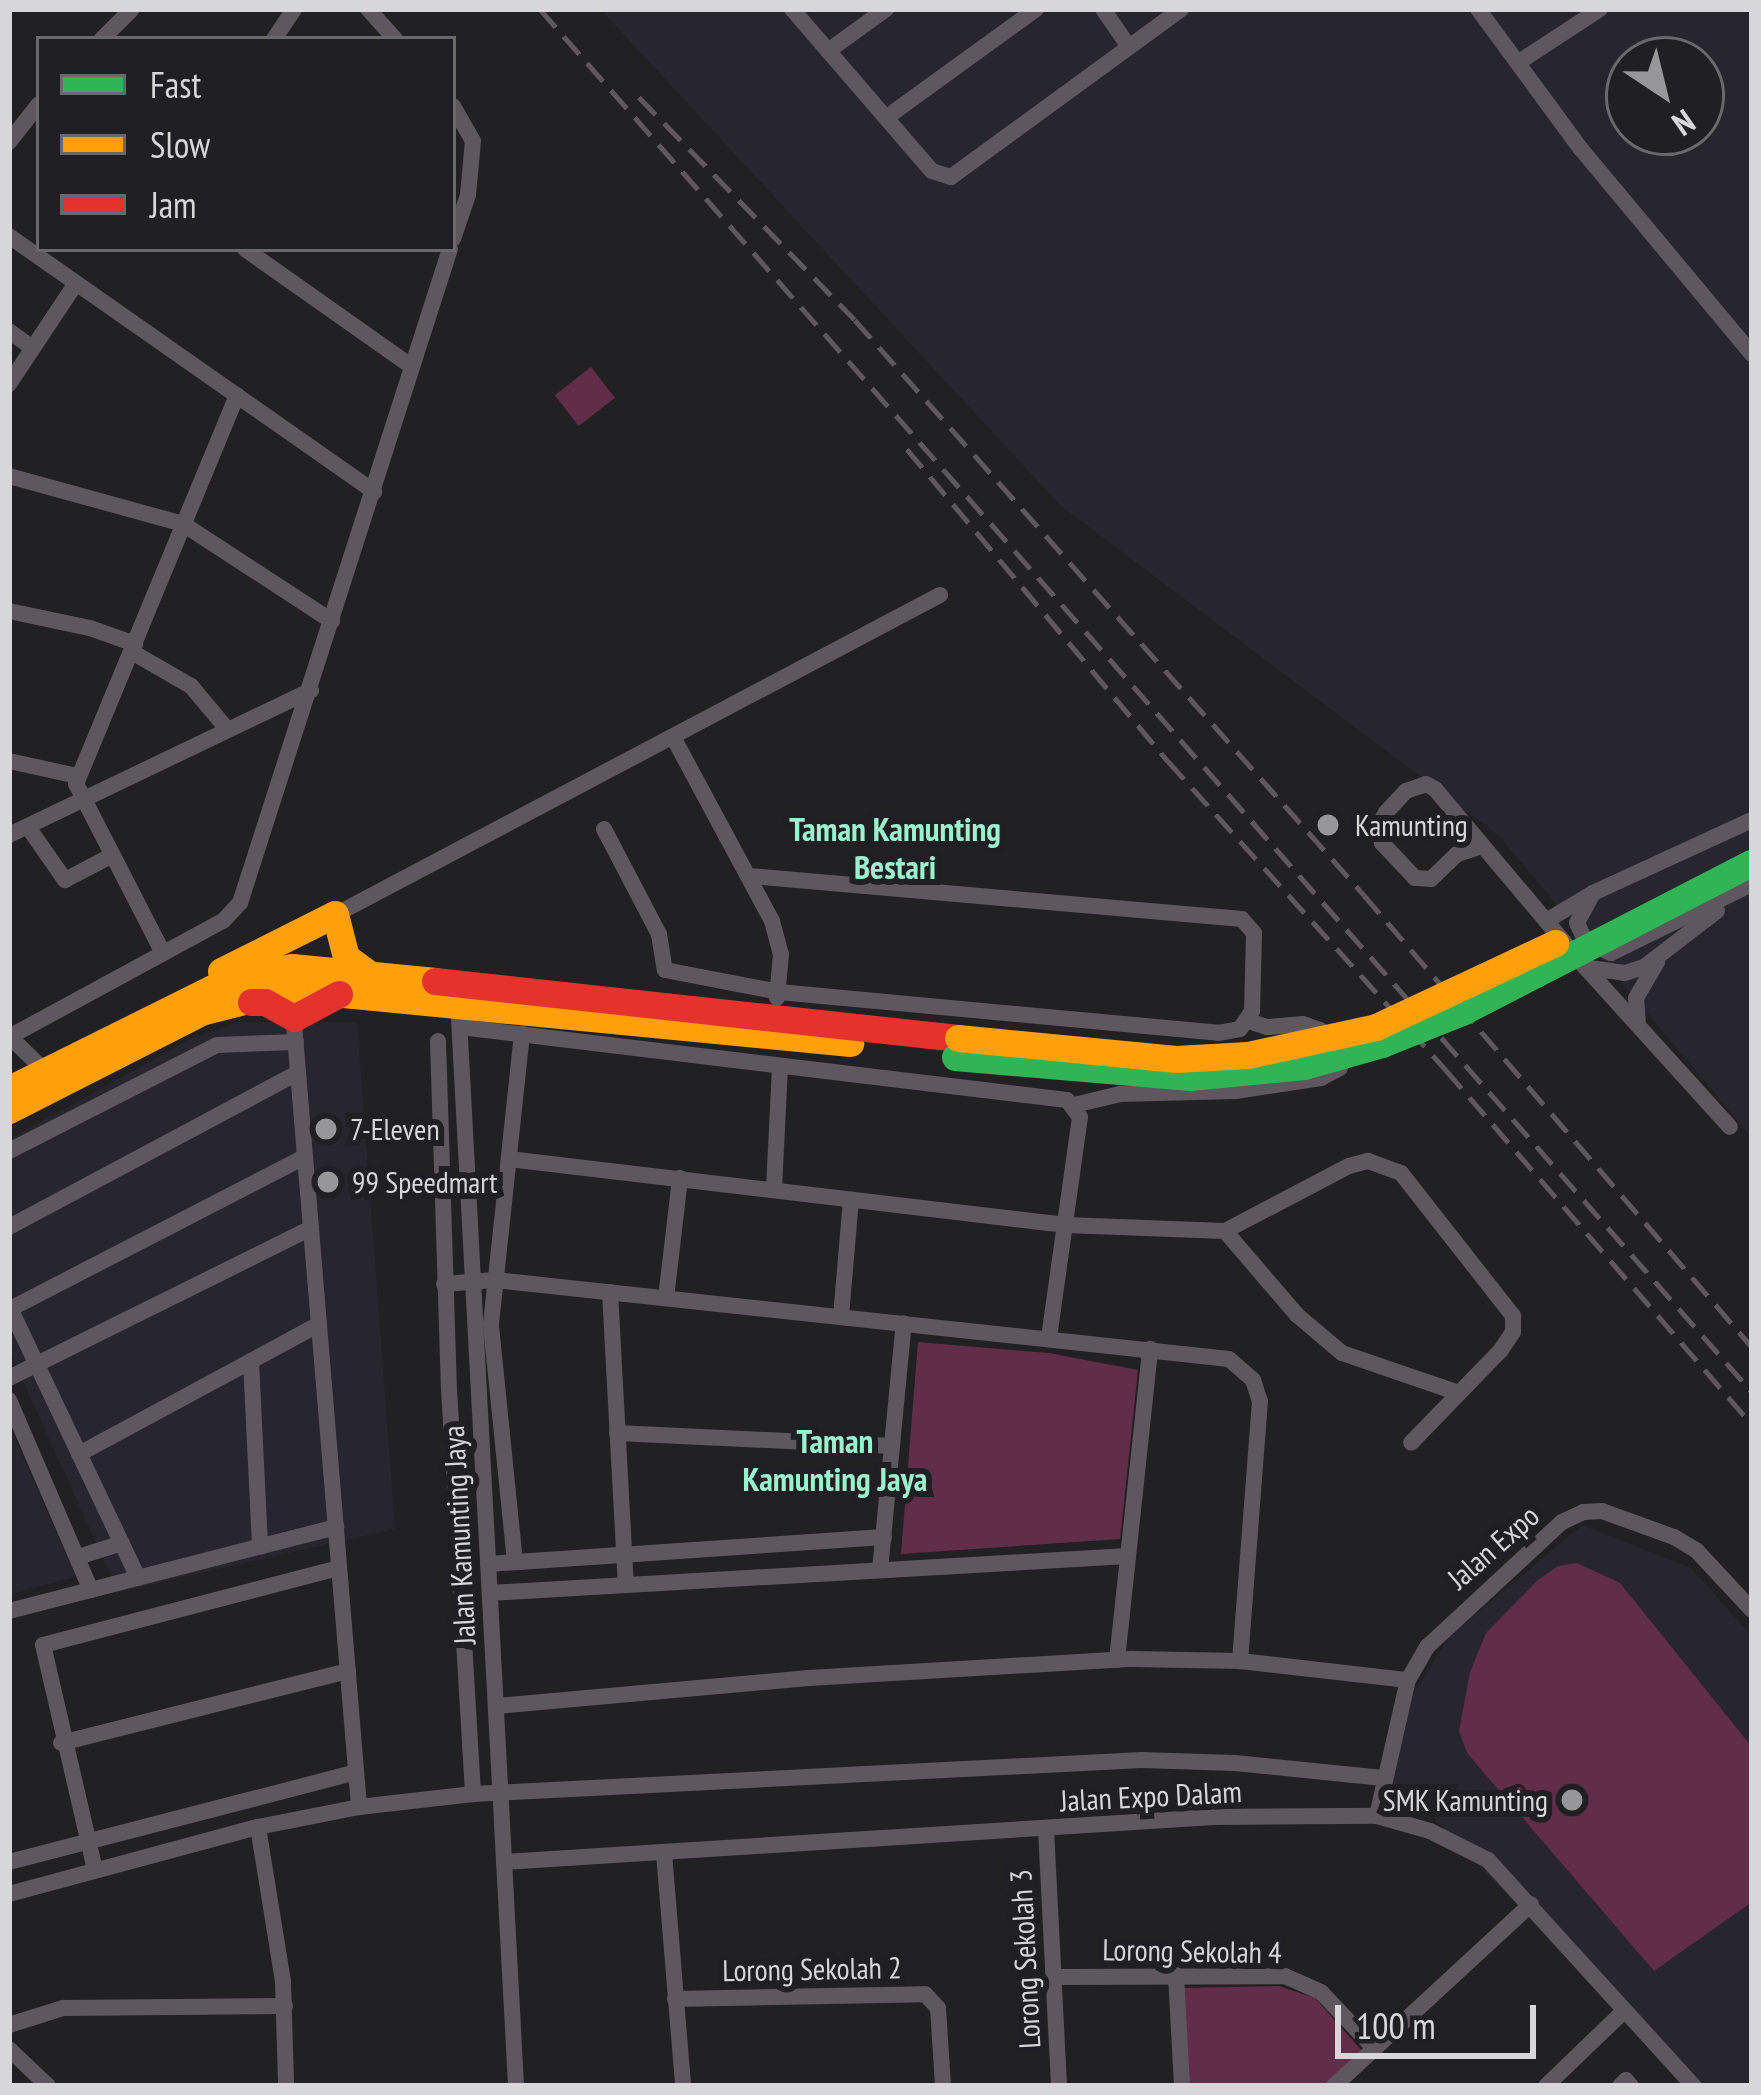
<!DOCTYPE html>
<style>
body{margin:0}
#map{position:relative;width:1761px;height:2095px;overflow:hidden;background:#212022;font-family:"PT Sans Narrow",sans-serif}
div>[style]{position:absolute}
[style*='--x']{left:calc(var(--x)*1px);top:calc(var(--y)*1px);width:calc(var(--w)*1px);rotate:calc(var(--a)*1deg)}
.built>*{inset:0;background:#27252d}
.green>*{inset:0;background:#622d49;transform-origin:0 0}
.street>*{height:16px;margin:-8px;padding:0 8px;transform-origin:8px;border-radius:8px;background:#5e575f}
.slow>*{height:27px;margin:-13.5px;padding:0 13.5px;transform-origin:13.5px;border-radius:13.5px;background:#ff9f0a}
.jam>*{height:27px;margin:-13.5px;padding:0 13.5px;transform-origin:13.5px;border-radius:13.5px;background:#e5322d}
.rail>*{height:4.5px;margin-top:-2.25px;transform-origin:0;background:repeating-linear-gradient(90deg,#5c585d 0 24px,transparent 0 36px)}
.fast-bridge>*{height:27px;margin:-13.5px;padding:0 13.5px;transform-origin:13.5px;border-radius:13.5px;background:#30b455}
.slow-bridge>*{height:27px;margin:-13.5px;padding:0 13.5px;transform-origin:13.5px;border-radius:13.5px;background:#ff9f0a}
.dots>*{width:33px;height:33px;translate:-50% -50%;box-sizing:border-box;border:6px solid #201f23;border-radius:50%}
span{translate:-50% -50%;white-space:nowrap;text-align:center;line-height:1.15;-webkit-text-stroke:12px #201f23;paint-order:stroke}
.poi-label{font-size:30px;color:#d7d7d9}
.left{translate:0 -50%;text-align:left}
.right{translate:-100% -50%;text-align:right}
.street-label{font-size:30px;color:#d7d7d9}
.neighbourhood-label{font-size:33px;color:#9bf3ce;font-weight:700}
.frame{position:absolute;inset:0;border:12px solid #d7d7d9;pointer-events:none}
.legend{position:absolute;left:36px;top:36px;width:420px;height:216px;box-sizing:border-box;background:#201f23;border:3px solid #69696c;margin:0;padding:15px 21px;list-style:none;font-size:36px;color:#d7d7d9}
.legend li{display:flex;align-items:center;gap:24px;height:60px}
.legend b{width:60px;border:3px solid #69696c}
.north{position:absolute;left:1605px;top:36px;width:120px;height:120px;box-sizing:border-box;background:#201f23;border:3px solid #69696c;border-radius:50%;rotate:145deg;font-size:33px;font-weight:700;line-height:48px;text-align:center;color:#d7d7d9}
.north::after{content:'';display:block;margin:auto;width:42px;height:54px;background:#979799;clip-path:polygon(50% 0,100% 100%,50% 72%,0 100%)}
.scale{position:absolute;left:1335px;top:2005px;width:201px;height:54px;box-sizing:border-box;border:6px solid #d7d7d9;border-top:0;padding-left:15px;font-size:36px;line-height:42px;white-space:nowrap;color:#d7d7d9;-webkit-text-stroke:9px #201f23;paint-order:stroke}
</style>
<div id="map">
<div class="built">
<i style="clip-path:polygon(evenodd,600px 9px,1752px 9px,1752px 1138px,1499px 836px,1061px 506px,600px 9px,1629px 60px,1701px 60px,1701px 132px,1629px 132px,1629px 60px)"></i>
<i style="clip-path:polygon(240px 1022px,357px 1022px,395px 1529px,118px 1592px,9px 1350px,9px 1139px,193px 1038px)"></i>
<i style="clip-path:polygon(9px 1425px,76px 1577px,9px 1594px)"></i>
<i style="clip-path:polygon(1582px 1525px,1691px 1568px,1752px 1636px,1752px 2086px,1688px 2086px,1429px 1813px,1395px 1808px,1389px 1792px,1413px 1694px,1451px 1635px)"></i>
</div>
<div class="green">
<i style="left:591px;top:367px;width:39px;height:46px;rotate:52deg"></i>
<i style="clip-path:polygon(918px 1342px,1049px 1353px,1138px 1370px,1120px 1539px,901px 1554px)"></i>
<i style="clip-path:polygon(1577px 1563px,1620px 1583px,1752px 1747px,1752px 1902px,1654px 1971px,1467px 1753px,1459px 1731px,1470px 1672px,1486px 1633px,1538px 1580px,1558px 1566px)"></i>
<i style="clip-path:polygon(1279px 1986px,1315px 1998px,1363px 2052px,1326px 2086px,1188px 2086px,1177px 1988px)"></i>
</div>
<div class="street">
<i style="--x:368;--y:9;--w:40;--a:48"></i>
<i style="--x:792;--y:9;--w:214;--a:49.2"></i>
<i style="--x:932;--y:171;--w:20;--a:18"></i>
<i style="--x:951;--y:177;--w:285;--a:-36.1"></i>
<i style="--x:1103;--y:9;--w:46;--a:55.6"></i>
<i style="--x:1478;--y:9;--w:174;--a:53.7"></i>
<i style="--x:1581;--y:149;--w:267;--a:50.2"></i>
<i style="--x:102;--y:39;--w:42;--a:-45"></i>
<i style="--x:274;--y:39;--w:36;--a:-56"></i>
<i style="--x:828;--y:51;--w:72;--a:-35.9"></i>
<i style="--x:1519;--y:62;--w:97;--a:-33.2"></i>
<i style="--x:453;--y:106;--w:40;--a:60.3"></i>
<i style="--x:473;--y:141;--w:54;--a:95.3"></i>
<i style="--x:468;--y:195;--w:46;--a:108.8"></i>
<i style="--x:887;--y:117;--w:184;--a:-35.9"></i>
<i style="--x:9;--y:142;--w:48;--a:-51.7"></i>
<i style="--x:9;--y:236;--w:446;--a:35"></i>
<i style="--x:245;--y:249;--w:203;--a:35.2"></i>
<i style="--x:9;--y:331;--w:29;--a:36"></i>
<i style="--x:9;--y:384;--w:121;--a:-56.4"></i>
<i style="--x:9;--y:476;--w:180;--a:15.4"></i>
<i style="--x:183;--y:524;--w:178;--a:33.1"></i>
<i style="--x:9;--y:611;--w:83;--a:11.9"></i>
<i style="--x:90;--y:628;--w:48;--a:19.6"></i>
<i style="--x:132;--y:652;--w:68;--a:30"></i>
<i style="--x:191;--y:686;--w:56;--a:50.1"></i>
<i style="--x:673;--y:737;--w:209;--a:61.7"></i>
<i style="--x:772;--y:921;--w:34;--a:75"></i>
<i style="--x:781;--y:954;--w:44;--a:95.2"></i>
<i style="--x:9;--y:761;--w:70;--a:12.4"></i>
<i style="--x:28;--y:827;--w:65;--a:55.1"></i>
<i style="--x:65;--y:880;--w:52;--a:-27.6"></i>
<i style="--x:604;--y:829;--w:119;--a:62.4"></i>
<i style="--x:659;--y:934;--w:36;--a:81"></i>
<i style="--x:665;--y:970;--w:116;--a:10.9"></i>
<i style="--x:779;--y:992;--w:441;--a:5.3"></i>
<i style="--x:1218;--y:1033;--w:22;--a:-10"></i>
<i style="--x:1240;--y:1029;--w:22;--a:-56"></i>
<i style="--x:1252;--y:1011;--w:78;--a:-88.5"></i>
<i style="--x:1254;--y:933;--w:18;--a:-131"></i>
<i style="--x:1242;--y:919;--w:495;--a:-175"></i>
<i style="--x:9;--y:835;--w:335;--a:-25.6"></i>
<i style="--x:1482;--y:846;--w:26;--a:162"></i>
<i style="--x:1457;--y:854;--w:36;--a:136"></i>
<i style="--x:1431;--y:879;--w:16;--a:-176"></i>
<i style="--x:1415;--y:878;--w:48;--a:-133.3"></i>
<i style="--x:1382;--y:843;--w:22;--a:-100"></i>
<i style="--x:1378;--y:821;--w:41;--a:-47"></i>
<i style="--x:1406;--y:791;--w:21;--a:-19"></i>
<i style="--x:1426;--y:784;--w:10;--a:29"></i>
<i style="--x:1435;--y:789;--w:231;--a:49.9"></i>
<i style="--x:1584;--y:966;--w:217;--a:47.8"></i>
<i style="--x:1593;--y:893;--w:34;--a:118"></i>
<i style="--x:1577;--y:923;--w:21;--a:65"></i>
<i style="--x:1586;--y:942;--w:27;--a:24"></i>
<i style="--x:1611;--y:953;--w:157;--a:-26.1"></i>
<i style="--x:331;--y:917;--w:689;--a:-27.87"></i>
<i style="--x:1546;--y:921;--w:55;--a:-30.8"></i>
<i style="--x:1593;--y:893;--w:175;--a:-24.7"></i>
<i style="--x:163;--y:953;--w:190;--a:-117.2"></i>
<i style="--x:76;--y:784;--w:421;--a:-67.5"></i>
<i style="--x:1590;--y:968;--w:35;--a:8"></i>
<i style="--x:1625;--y:973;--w:20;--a:-18"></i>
<i style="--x:1644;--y:967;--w:92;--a:-37.5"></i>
<i style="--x:458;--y:1000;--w:1088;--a:86.94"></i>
<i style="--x:293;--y:1012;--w:798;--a:85.25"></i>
<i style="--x:1638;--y:1025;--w:27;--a:-94"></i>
<i style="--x:1636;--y:998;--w:42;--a:-59.7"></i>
<i style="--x:460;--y:1027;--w:611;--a:6.86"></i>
<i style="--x:1067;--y:1100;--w:21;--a:53"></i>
<i style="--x:1080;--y:1117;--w:223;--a:98"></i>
<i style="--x:9;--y:1036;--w:52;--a:44.2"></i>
<i style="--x:9;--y:1037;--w:243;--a:-28.5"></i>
<i style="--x:223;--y:921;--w:25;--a:-47"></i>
<i style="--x:240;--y:903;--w:687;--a:-72.2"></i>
<i style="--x:438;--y:1041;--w:348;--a:88.2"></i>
<i style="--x:449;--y:1389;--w:406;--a:86.6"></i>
<i style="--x:1074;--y:1105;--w:47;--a:-13.4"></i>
<i style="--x:1120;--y:1094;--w:116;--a:-1.5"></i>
<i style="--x:1236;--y:1091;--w:86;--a:-8.7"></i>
<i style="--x:1321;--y:1078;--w:21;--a:-28"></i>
<i style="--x:1340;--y:1068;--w:43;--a:-117.8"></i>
<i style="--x:1320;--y:1030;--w:18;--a:-161"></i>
<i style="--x:1303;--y:1024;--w:36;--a:175"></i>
<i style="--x:1267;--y:1027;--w:20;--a:-162"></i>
<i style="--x:9;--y:1151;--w:233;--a:-27"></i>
<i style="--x:217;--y:1045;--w:79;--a:-2.2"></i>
<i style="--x:509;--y:1159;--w:561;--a:6.76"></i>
<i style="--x:1066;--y:1225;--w:159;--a:2.2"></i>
<i style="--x:1225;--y:1231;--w:111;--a:49.4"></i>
<i style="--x:1297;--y:1315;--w:59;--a:40.2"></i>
<i style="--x:1342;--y:1353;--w:120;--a:18.9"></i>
<i style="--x:774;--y:1189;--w:123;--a:-87.2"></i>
<i style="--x:9;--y:1227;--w:327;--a:-28.1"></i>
<i style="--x:1225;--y:1231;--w:140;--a:-27.7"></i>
<i style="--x:1349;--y:1166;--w:20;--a:-15"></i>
<i style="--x:1368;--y:1161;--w:35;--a:20"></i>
<i style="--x:1401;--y:1173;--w:182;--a:51.9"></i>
<i style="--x:1513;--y:1316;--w:16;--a:90"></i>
<i style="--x:1513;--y:1332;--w:22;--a:124"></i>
<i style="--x:1501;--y:1350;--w:129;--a:134.1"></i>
<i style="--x:444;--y:1284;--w:51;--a:-4.5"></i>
<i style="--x:495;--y:1280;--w:738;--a:6.14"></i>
<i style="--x:1229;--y:1359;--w:32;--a:41"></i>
<i style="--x:1253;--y:1380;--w:22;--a:72"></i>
<i style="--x:1260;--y:1401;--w:261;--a:94.4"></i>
<i style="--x:610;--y:1292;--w:293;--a:86.9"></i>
<i style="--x:666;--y:1298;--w:121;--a:-83.3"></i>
<i style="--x:9;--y:1306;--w:301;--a:64.6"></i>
<i style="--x:10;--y:1309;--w:332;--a:-27.3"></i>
<i style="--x:841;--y:1316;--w:117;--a:-85.1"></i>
<i style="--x:251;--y:1361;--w:186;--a:87.2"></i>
<i style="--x:9;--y:1378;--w:337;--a:-26.4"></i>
<i style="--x:9;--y:1400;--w:207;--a:66.7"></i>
<i style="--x:617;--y:1433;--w:275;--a:2.7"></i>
<i style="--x:79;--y:1454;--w:273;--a:-28.4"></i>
<i style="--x:78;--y:1557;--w:46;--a:-17.7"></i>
<i style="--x:515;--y:1562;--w:239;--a:-95.8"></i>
<i style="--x:491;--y:1324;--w:292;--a:-83.9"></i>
<i style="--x:488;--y:1564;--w:397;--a:-3.9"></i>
<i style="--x:880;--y:1570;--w:248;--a:-84.5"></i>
<i style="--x:490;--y:1593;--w:639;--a:-3.32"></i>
<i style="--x:9;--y:1611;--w:338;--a:-14.4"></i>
<i style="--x:1117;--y:1660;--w:313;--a:-83.9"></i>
<i style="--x:496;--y:1706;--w:314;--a:-5.1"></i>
<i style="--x:809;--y:1678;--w:324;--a:-3.4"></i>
<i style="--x:1132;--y:1659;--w:108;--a:1.1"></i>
<i style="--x:1240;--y:1661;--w:169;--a:6.5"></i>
<i style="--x:61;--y:1743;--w:296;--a:-14.1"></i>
<i style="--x:1377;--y:1816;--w:139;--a:-77.2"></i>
<i style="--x:1408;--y:1680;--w:39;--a:-60"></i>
<i style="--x:1428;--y:1646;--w:183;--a:-42.8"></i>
<i style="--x:1562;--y:1522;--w:23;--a:-25"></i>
<i style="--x:1583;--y:1512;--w:19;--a:-3"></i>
<i style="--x:1602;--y:1511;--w:77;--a:19.9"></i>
<i style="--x:1674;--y:1537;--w:26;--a:31"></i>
<i style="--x:1696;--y:1550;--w:82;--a:47"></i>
<i style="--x:258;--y:1827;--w:157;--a:80.8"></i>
<i style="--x:283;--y:1982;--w:104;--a:88.3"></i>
<i style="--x:1046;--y:1829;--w:257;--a:87.1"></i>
<i style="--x:664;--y:1853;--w:234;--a:85.3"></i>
<i style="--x:9;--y:1862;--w:358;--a:-14.5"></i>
<i style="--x:504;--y:1862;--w:711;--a:-3.63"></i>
<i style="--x:1214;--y:1817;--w:163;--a:-0.4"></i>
<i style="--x:1377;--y:1816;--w:55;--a:15.8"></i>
<i style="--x:1430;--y:1831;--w:65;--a:26.6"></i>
<i style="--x:1488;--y:1860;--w:306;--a:47.7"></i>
<i style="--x:95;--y:1870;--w:231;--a:-103"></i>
<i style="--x:43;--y:1645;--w:306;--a:-14.6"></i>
<i style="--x:9;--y:1894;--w:258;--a:-15.1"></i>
<i style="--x:258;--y:1827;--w:103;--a:-11.2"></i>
<i style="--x:359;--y:1807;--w:115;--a:-6.5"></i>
<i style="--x:473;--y:1794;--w:669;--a:-2.91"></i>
<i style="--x:1141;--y:1760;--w:94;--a:1.8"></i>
<i style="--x:1235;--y:1763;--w:149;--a:5.8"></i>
<i style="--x:1176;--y:1975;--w:111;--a:86.9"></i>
<i style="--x:1054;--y:1977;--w:231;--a:-0.2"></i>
<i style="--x:1285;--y:1976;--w:39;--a:24"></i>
<i style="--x:1321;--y:1992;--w:77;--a:46.6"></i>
<i style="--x:675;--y:1999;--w:250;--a:-1.1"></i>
<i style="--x:925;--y:1994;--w:19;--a:47"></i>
<i style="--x:938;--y:2008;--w:78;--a:86.3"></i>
<i style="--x:9;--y:2025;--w:57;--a:-17.5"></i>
<i style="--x:63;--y:2008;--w:222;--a:-0.5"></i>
<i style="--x:9;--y:2049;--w:54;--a:43.5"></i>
<i style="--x:1334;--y:2086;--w:268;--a:-42.7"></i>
<i style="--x:1546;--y:2086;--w:108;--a:-43.9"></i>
<i style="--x:1620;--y:2086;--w:8;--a:-45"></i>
<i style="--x:1626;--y:2080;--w:8;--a:50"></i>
</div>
<div class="slow">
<i style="--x:221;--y:971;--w:127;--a:-26.6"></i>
<i style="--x:335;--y:914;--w:44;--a:75.7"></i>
<i style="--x:346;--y:957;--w:27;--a:36"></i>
<i style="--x:9;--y:1089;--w:252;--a:-26.4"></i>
<i style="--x:235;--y:977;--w:58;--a:-10"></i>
<i style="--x:292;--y:967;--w:144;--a:5.6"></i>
<i style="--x:9;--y:1110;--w:216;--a:-27"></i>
<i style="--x:201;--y:1012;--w:93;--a:-14.3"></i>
<i style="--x:291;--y:989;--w:562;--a:5.52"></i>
</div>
<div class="jam">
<i style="--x:435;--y:981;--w:526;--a:6.22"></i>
<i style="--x:251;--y:1002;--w:14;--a:0"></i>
<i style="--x:265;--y:1002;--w:33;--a:29"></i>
<i style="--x:294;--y:1018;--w:51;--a:-28.1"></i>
</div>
<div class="rail">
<i style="--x:540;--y:9;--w:1839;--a:48.77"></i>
<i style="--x:639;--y:97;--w:310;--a:45.9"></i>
<i style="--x:855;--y:320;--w:768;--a:48.48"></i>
<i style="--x:1364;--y:895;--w:596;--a:49.36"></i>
<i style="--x:907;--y:449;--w:407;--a:50.1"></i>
<i style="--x:1168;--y:761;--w:416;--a:48"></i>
<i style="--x:1446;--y:1070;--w:468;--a:49.2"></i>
</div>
<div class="fast-bridge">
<i style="--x:955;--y:1057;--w:236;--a:4.9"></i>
<i style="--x:1190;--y:1077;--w:115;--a:-5.5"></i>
<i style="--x:1304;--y:1066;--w:81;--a:-15.8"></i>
<i style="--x:1382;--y:1044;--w:86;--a:-21.8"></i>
<i style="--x:1462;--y:1012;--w:326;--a:-27.3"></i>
</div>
<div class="slow-bridge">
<i style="--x:958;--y:1038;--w:219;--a:5.5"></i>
<i style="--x:1176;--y:1059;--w:72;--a:-3.2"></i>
<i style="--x:1248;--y:1055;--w:131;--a:-12.3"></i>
<i style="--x:1376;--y:1027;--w:198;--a:-25.1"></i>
</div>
<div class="dots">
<i style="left:1328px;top:825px;background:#979799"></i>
<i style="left:326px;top:1129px;background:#979799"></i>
<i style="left:328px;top:1182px;background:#979799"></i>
<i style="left:1572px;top:1800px;background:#979799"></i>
</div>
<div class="poi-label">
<span class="left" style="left:1355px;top:825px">Kamunting</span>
<span class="left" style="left:350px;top:1129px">7-Eleven</span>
<span class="left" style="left:352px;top:1182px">99 Speedmart</span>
<span class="right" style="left:1548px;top:1800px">SMK Kamunting</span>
</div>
<div class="street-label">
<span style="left:459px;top:1535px;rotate:-93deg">Jalan Kamunting Jaya</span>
<span style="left:1493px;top:1547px;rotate:-41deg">Jalan Expo</span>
<span style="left:1151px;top:1796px;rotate:-3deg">Jalan Expo Dalam</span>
<span style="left:1192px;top:1951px;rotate:1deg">Lorong Sekolah 4</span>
<span style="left:1025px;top:1959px;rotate:-93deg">Lorong Sekolah 3</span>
<span style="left:812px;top:1969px;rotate:-1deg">Lorong Sekolah 2</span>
</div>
<div class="neighbourhood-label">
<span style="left:895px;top:848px">Taman Kamunting<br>Bestari</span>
<span style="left:835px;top:1460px">Taman<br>Kamunting Jaya</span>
</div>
<div class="frame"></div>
<ul class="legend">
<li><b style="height:15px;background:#30b455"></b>Fast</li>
<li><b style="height:15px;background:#ff9f0a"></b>Slow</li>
<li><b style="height:15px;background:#e5322d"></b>Jam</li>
</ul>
<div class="north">N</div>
<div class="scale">100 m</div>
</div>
